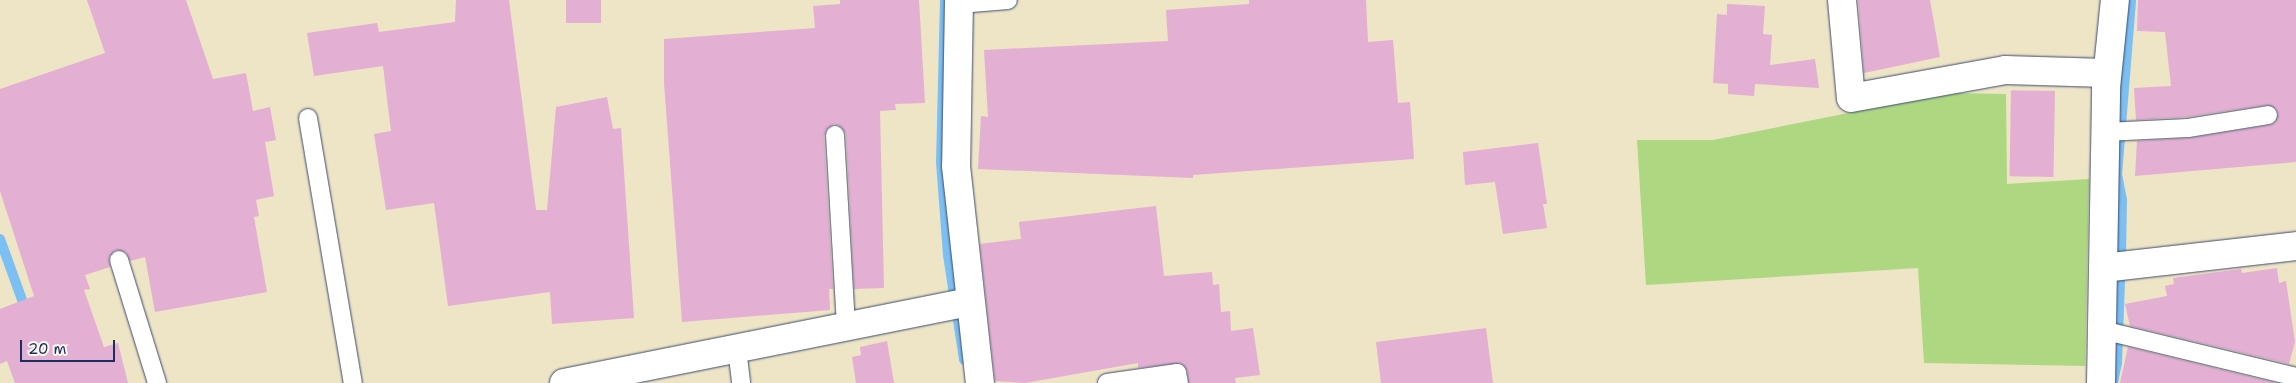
<!DOCTYPE html>
<style>
body{margin:0}
#map{position:relative;width:2296px;height:383px;overflow:hidden;background:#eee4c6;font-family:"Shantell Sans",sans-serif}
div>[style]{position:absolute}
[style*='--x']{left:calc(var(--x)*1px);top:calc(var(--y)*1px);width:calc(var(--w)*1px);rotate:calc(var(--a)*1deg)}
.green>*{inset:0;background:#aed782}
.stream>*{height:10px;margin:-5px;padding:0 5px;transform-origin:5px;border-radius:5px;background:#7cbff2}
.building>*{inset:0;background:#e3afd2;transform-origin:0 0}
.roads{filter:drop-shadow(0 0 1px #3b4a6e) drop-shadow(0 0 1px #3b4a6e)}
.lane>*{height:18px;margin:-9px;padding:0 9px;transform-origin:9px;border-radius:9px;background:#fff}
.street>*{height:28px;margin:-14px;padding:0 14px;transform-origin:14px;border-radius:14px;background:#fff}
span{translate:-50% -50%;white-space:nowrap;text-align:center;line-height:1.15;-webkit-text-stroke:4.5px #fbf7ec;paint-order:stroke}
.scale{position:absolute;left:20px;top:340px;width:95px;height:22px;box-sizing:border-box;border:2px solid #1b2f5e;border-top:0;padding-left:6px;font-size:15px;line-height:18px;white-space:nowrap;color:#1b2f5e;-webkit-text-stroke:4px #fbf7ec;paint-order:stroke}
</style>
<div id="map">
<div class="green">
<i style="clip-path:polygon(1949px 93px,2006px 94px,2007px 184px,2089px 179px,2085px 366px,1924px 363px,1918px 268px,1646px 285px,1637px 140px,1713px 140px)"></i>
</div>
<div class="stream">
<i style="--x:945;--y:0;--w:162;--a:91.4"></i>
<i style="--x:941;--y:162;--w:93;--a:85.7"></i>
<i style="--x:948;--y:255;--w:106;--a:81.3"></i>
<i style="--x:0;--y:239;--w:77;--a:70.1"></i>
<i style="--x:2113;--y:383;--w:20;--a:-79"></i>
<i style="--x:2117;--y:363;--w:109;--a:-87.9"></i>
<i style="--x:2121;--y:254;--w:54;--a:-88.9"></i>
<i style="--x:2122;--y:200;--w:25;--a:-101"></i>
<i style="--x:2117;--y:175;--w:176;--a:-85.4"></i>
</div>
<div class="building">
<i style="clip-path:polygon(87px 0,186px 0,213px 79px,246px 73px,253px 111px,270px 107px,276px 140px,265px 142px,274px 196px,256px 200px,259px 216px,254px 217px,267px 292px,155px 312px,145px 257px,130px 261px,126px 252px,115px 250px,109px 257px,110px 267px,85px 275px,90px 289px,84px 290px,104px 347px,118px 343px,128px 383px,15px 383px,7px 361px,0 364px,0 309px,34px 296px,0 191px,0 89px,105px 53px)"></i>
<i style="clip-path:polygon(456px 0,509px 0,536px 210px,547px 210px,556px 107px,607px 97px,613px 129px,621px 128px,634px 318px,552px 324px,550px 292px,448px 306px,434px 203px,386px 210px,374px 134px,391px 131px,383px 66px,314px 76px,307px 33px,377px 23px,379px 32px,455px 22px)"></i>
<i style="left:566px;top:0;width:35px;height:23px"></i>
<i style="clip-path:polygon(840px 0,919px 0,925px 103px,895px 104px,896px 110px,880px 111px,884px 288px,854px 289px,846px 134px,840px 126px,834px 124px,826px 130px,824px 136px,833px 289px,829px 289px,830px 310px,682px 322px,664px 83px,664px 39px,815px 28px,813px 6px,840px 4px)"></i>
<i style="clip-path:polygon(1249px 0,1366px 0,1368px 42px,1393px 40px,1398px 103px,1410px 102px,1414px 159px,1193px 175px,1193px 178px,978px 169px,981px 116px,988px 117px,984px 50px,1168px 41px,1166px 10px,1249px 4px)"></i>
<i style="clip-path:polygon(1858px 0,1930px 0,1940px 57px,1864px 73px)"></i>
<i style="clip-path:polygon(2138px 0,2296px 0,2296px 162px,2135px 176px,2137px 141px,2190px 138px,2270px 125px,2275px 123px,2278px 114px,2276px 108px,2266px 105px,2187px 117px,2136px 120px,2134px 88px,2171px 86px,2165px 32px,2137px 31px)"></i>
<i style="clip-path:polygon(1727px 4px,1765px 6px,1763px 34px,1772px 35px,1770px 65px,1815px 59px,1819px 88px,1755px 84px,1754px 96px,1728px 94px,1728px 84px,1713px 83px,1717px 14px,1727px 15px)"></i>
<i style="left:2055px;top:91px;width:86px;height:44px;rotate:91deg"></i>
<i style="clip-path:polygon(1538px 143px,1547px 204px,1543px 204px,1547px 228px,1503px 234px,1495px 182px,1465px 185px,1463px 152px)"></i>
<i style="clip-path:polygon(1156px 206px,1164px 276px,1212px 272px,1213px 285px,1219px 284px,1221px 312px,1230px 311px,1231px 331px,1253px 328px,1260px 375px,1235px 378px,1236px 383px,1189px 383px,1187px 370px,1181px 363px,1138px 368px,1138px 363px,1025px 383px,995px 381px,980px 244px,1021px 239px,1019px 222px)"></i>
<i style="clip-path:polygon(2277px 268px,2279px 283px,2286px 281px,2295px 342px,2289px 364px,2130px 326px,2125px 304px,2167px 296px,2165px 286px,2174px 284px,2173px 278px,2241px 269px,2242px 273px)"></i>
<i style="clip-path:polygon(1486px 328px,1493px 383px,1381px 383px,1376px 342px)"></i>
<i style="clip-path:polygon(887px 341px,894px 383px,856px 383px,852px 357px,861px 355px,860px 347px)"></i>
<i style="clip-path:polygon(2128px 347px,2276px 383px,2120px 383px)"></i>
</div>
<div class="roads">
<div class="lane">
<i style="--x:959;--y:4;--w:49;--a:-4.7"></i>
<i style="--x:308;--y:118;--w:269;--a:80.4"></i>
<i style="--x:2105;--y:132;--w:83;--a:-2.8"></i>
<i style="--x:2188;--y:128;--w:81;--a:-9.2"></i>
<i style="--x:835;--y:135;--w:192;--a:86.7"></i>
<i style="--x:119;--y:260;--w:129;--a:72.8"></i>
<i style="--x:2102;--y:330;--w:200;--a:13.6"></i>
<i style="--x:737;--y:349;--w:34;--a:83"></i>
<i style="--x:1107;--y:383;--w:71;--a:-8.1"></i>
<i style="--x:1177;--y:373;--w:10;--a:79"></i>
</div>
<div class="street">
<i style="--x:959;--y:0;--w:166;--a:91"></i>
<i style="--x:956;--y:166;--w:218;--a:83.7"></i>
<i style="--x:1842;--y:0;--w:98;--a:84.8"></i>
<i style="--x:1851;--y:98;--w:157;--a:-10.3"></i>
<i style="--x:2005;--y:70;--w:101;--a:1.7"></i>
<i style="--x:2103;--y:268;--w:194;--a:-6.5"></i>
<i style="--x:564;--y:383;--w:413;--a:-11.3"></i>
<i style="--x:2101;--y:383;--w:295;--a:-89"></i>
<i style="--x:2106;--y:88;--w:88;--a:-84.2"></i>
</div>
</div>
<div class="scale">20 m</div>
</div>
